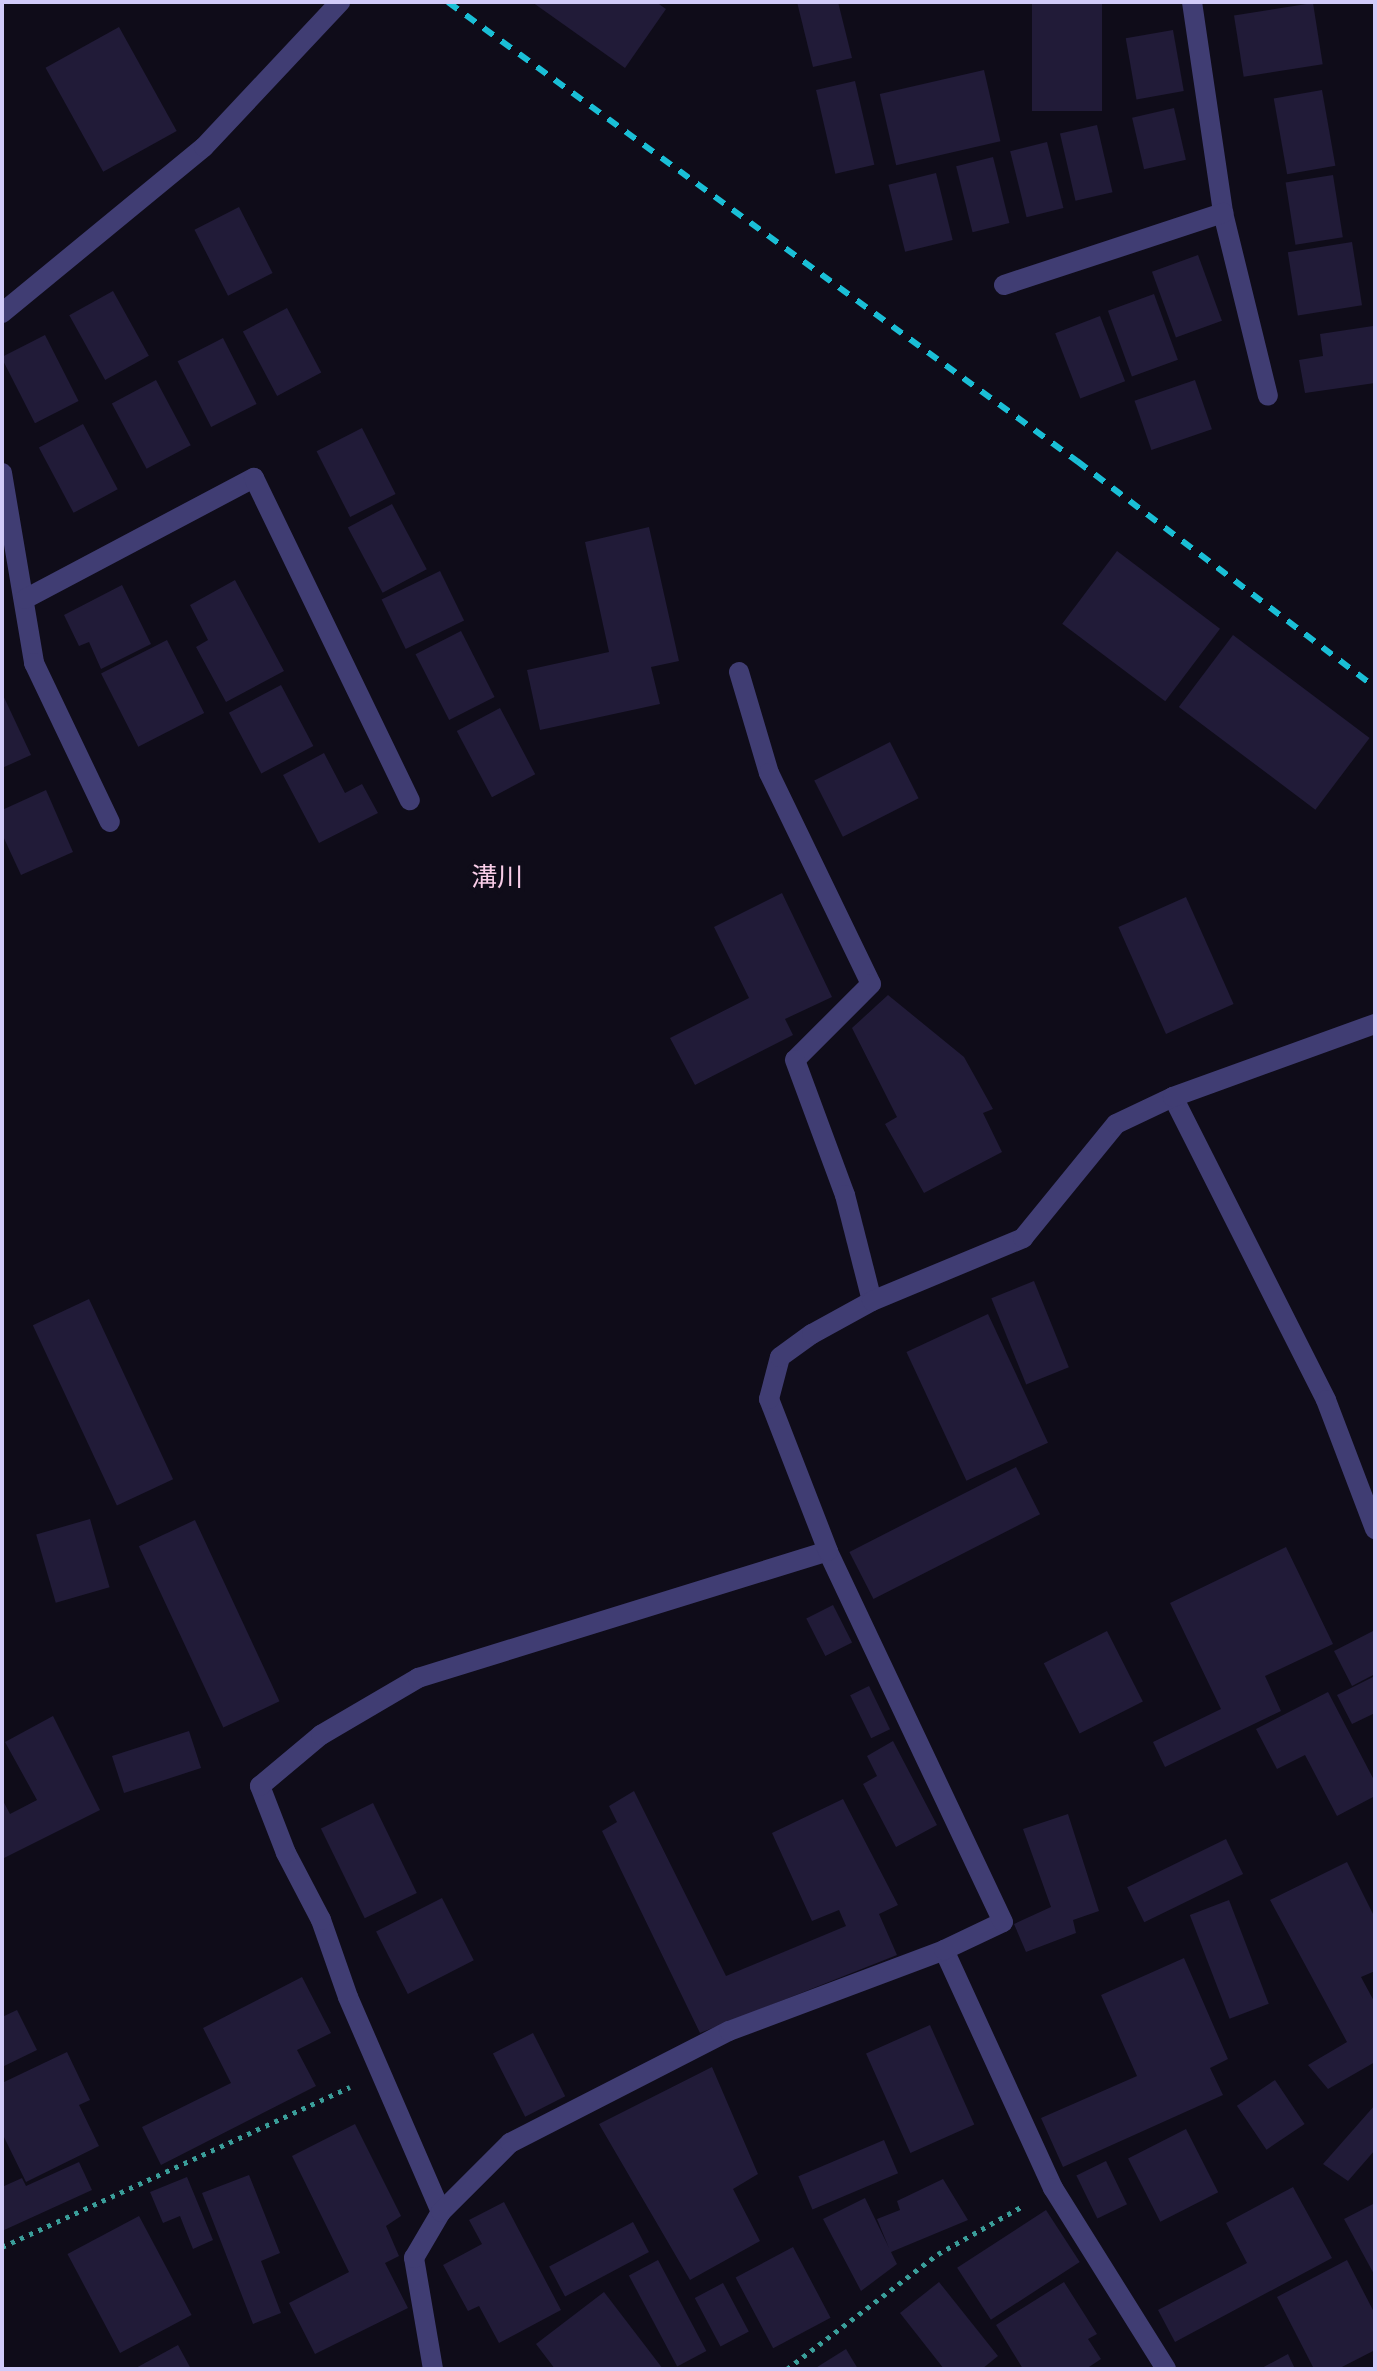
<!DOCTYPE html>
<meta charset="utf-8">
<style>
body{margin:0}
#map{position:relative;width:1377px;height:2371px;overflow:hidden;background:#0f0c19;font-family:"Noto Sans","Noto Sans JP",sans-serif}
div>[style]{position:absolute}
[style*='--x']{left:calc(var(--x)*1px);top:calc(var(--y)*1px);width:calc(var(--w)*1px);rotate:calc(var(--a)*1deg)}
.building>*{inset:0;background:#211b38;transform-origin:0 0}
.path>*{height:5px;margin-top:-2.5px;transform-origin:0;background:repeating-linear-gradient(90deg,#3a9e9a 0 4px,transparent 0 10px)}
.street>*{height:20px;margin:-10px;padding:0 10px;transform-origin:10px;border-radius:10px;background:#403d73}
.rail>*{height:6px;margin-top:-3px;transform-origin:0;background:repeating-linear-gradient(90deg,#1abfd6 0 12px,transparent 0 22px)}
span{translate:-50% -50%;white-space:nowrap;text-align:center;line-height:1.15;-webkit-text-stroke:8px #0f0c19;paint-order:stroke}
.quarter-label{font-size:26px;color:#f9cde8}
.frame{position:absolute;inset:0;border:4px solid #d1cbf9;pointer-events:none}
</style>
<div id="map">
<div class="building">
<i style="clip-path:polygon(532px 2px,656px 2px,666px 9px,625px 68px)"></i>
<i style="clip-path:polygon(797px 2px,838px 2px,852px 58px,813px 67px)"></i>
<i style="left:1032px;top:2px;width:70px;height:109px"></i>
<i style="left:1313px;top:3px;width:62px;height:80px;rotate:81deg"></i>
<i style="left:119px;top:27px;width:119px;height:84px;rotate:61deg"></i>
<i style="left:1173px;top:30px;width:62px;height:48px;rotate:80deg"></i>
<i style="left:984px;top:70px;width:73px;height:107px;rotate:77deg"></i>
<i style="left:855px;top:81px;width:86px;height:40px;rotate:77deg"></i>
<i style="left:1322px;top:90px;width:77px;height:49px;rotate:80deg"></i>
<i style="left:1174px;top:108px;width:53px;height:43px;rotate:77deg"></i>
<i style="left:1097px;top:125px;width:69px;height:38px;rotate:77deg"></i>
<i style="left:1047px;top:142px;width:68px;height:38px;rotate:76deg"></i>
<i style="left:993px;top:157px;width:68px;height:38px;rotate:76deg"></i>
<i style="left:936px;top:173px;width:69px;height:49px;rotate:76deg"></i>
<i style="left:1333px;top:175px;width:63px;height:48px;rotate:81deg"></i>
<i style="left:239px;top:207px;width:74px;height:50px;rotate:63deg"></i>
<i style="left:1352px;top:242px;width:64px;height:65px;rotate:81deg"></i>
<i style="left:1198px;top:255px;width:70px;height:49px;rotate:70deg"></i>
<i style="left:113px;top:291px;width:74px;height:50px;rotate:61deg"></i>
<i style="left:1154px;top:294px;width:70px;height:49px;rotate:70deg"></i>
<i style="left:287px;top:308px;width:73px;height:50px;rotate:62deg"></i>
<i style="left:1100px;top:316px;width:70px;height:48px;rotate:69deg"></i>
<i style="clip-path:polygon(1373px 326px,1375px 383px,1305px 393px,1299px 360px,1323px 356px,1320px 334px)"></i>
<i style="left:45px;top:335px;width:74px;height:49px;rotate:63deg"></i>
<i style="left:223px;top:338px;width:74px;height:51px;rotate:63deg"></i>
<i style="left:156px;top:380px;width:74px;height:50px;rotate:62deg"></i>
<i style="left:1195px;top:380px;width:52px;height:64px;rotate:71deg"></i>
<i style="left:83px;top:424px;width:74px;height:50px;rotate:62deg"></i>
<i style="left:362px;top:428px;width:74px;height:51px;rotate:63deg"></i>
<i style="left:392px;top:504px;width:74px;height:50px;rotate:62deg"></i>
<i style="clip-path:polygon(649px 527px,679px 661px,651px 667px,660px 704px,540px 730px,527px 670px,609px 652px,585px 542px)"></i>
<i style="left:1117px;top:551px;width:129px;height:91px;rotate:37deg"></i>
<i style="left:440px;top:571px;width:55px;height:65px;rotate:64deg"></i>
<i style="clip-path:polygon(235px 580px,284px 671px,226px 702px,196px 647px,208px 640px,190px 605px)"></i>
<i style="clip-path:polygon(122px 585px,151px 644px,101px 669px,89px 642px,79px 646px,64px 615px)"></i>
<i style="left:461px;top:631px;width:74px;height:51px;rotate:63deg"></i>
<i style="left:1233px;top:635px;width:171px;height:90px;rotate:37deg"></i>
<i style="left:167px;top:640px;width:82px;height:74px;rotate:63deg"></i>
<i style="left:281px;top:685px;width:69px;height:59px;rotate:62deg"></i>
<i style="clip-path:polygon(2px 693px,31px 755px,2px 768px)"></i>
<i style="left:500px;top:708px;width:75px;height:49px;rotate:62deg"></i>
<i style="left:890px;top:742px;width:63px;height:85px;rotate:63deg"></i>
<i style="clip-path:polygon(324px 753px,345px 793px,362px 784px,378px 813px,319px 843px,283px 775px)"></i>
<i style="clip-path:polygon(46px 790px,73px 852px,21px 875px,2px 834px,2px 810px)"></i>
<i style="clip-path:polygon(782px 893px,832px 997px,785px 1019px,793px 1035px,695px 1085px,670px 1038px,749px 998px,714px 927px)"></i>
<i style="left:1186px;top:897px;width:117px;height:74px;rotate:66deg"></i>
<i style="clip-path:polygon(888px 995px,964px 1057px,993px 1109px,983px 1113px,1002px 1152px,924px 1193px,885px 1124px,897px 1117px,852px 1028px)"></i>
<i style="left:1034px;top:1281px;width:93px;height:46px;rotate:68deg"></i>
<i style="left:89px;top:1299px;width:199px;height:62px;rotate:65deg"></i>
<i style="left:988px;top:1314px;width:142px;height:90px;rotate:65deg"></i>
<i style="left:1016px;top:1467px;width:53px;height:187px;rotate:63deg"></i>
<i style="left:90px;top:1519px;width:71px;height:56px;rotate:74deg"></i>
<i style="left:195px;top:1520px;width:200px;height:62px;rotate:65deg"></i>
<i style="clip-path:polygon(1286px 1547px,1333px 1644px,1265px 1676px,1281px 1711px,1165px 1767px,1153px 1742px,1221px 1709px,1170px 1603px)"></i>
<i style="left:833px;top:1605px;width:42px;height:30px;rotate:63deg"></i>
<i style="clip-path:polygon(1375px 1630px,1375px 1674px,1352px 1686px,1334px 1651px)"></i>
<i style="left:1107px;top:1631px;width:79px;height:71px;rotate:63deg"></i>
<i style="clip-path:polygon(1375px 1676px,1375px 1713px,1352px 1724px,1337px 1695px)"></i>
<i style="left:869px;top:1686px;width:48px;height:21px;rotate:64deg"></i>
<i style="clip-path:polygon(1328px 1692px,1375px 1782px,1375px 1796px,1337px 1816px,1305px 1755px,1277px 1769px,1256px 1729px)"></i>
<i style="clip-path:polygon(53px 1716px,100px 1810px,2px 1859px,2px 1799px,10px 1814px,37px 1800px,5px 1742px)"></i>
<i style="left:189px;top:1731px;width:39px;height:81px;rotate:72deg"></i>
<i style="clip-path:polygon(893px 1741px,937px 1825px,896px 1847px,863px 1784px,877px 1776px,867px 1756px)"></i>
<i style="clip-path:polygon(634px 1791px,726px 1976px,846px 1926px,839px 1910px,812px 1921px,772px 1833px,843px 1799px,898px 1905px,879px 1914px,897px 1955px,700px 2033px,602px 1831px,617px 1822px,609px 1806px)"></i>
<i style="left:373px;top:1803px;width:100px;height:58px;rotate:64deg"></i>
<i style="clip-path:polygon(1068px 1814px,1099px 1911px,1073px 1920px,1076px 1933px,1026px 1952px,1014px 1924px,1051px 1907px,1023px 1829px)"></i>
<i style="left:1226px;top:1839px;width:39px;height:110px;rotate:64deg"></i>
<i style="clip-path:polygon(1347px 1862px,1375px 1918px,1375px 1971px,1361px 1977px,1375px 2003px,1375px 2062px,1328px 2089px,1308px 2065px,1347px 2042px,1270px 1900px)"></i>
<i style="left:442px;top:1898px;width:70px;height:74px;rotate:63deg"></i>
<i style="left:1229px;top:1900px;width:111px;height:42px;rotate:69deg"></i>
<i style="clip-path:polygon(1184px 1958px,1228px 2059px,1210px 2068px,1223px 2095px,1063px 2167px,1041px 2118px,1137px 2076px,1101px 1995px)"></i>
<i style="clip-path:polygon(302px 1977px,331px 2033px,297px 2050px,316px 2086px,161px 2165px,142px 2127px,231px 2083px,203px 2028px)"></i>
<i style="clip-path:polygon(17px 2010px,37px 2050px,2px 2067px,2px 2017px)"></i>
<i style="left:930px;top:2025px;width:109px;height:70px;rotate:66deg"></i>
<i style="left:533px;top:2033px;width:71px;height:45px;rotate:63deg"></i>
<i style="clip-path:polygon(67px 2052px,90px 2100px,79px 2105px,99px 2146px,26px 2182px,2px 2133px,2px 2083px)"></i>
<i style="clip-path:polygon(712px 2067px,758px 2174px,733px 2189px,760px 2241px,690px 2280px,599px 2124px)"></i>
<i style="left:1275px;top:2080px;width:53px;height:46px;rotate:56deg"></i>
<i style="clip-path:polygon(1375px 2105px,1375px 2150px,1348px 2181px,1323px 2164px)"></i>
<i style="clip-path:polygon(355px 2124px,401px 2216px,386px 2226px,399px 2256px,385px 2263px,408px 2308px,315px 2354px,289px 2303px,349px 2272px,292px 2156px)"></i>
<i style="left:1186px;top:2129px;width:71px;height:65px;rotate:63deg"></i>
<i style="left:884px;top:2140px;width:36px;height:93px;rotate:67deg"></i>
<i style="left:1106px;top:2161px;width:48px;height:33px;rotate:64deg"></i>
<i style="clip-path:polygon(79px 2162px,92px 2190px,2px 2231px,2px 2187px,22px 2178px,26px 2186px)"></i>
<i style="clip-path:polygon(249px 2175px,280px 2253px,261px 2261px,281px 2313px,253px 2324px,202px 2193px)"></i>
<i style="clip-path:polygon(187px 2177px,213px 2240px,193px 2249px,180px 2216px,163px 2223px,150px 2192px)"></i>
<i style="clip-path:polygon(943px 2179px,968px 2220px,891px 2252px,897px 2264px,861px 2291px,823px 2219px,865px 2198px,889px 2248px,877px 2219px,900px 2210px,897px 2201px)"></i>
<i style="clip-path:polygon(1293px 2187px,1332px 2258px,1175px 2342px,1158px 2310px,1247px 2263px,1226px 2223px)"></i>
<i style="clip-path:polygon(504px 2202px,561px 2310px,499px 2343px,479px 2306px,468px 2311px,443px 2265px,482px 2244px,469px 2220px)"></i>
<i style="clip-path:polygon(1375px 2203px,1375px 2276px,1344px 2219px)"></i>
<i style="left:1046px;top:2210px;width:62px;height:106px;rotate:57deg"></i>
<i style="left:139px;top:2216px;width:112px;height:81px;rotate:62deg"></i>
<i style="left:633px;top:2222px;width:34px;height:95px;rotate:62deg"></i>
<i style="left:793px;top:2247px;width:80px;height:65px;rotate:62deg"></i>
<i style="left:658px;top:2260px;width:103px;height:33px;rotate:62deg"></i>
<i style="clip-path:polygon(1347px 2260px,1375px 2314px,1375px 2350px,1338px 2369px,1314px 2369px,1277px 2297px)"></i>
<i style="clip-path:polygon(939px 2282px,998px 2356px,982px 2369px,944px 2369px,900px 2313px)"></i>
<i style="clip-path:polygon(1064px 2282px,1097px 2334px,1088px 2339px,1101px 2359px,1086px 2369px,1023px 2369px,996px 2325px)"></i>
<i style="left:723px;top:2283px;width:55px;height:32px;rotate:62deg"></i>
<i style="clip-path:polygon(604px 2292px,663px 2369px,555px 2369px,536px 2344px)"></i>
<i style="clip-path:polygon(178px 2345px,191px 2369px,134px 2369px)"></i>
<i style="clip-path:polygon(846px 2349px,858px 2369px,814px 2369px)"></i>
<i style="clip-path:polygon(1288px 2354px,1295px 2369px,1260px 2369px)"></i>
</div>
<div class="path">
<i style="--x:2;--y:2247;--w:383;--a:-24.7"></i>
<i style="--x:787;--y:2369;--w:190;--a:-37.3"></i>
<i style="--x:938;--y:2254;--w:95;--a:-29.5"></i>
</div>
<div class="street">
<i style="--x:1192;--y:2;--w:213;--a:81.6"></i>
<i style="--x:1223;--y:213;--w:188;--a:76.2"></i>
<i style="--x:1004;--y:285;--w:231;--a:-18.2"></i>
<i style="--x:2;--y:313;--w:261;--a:-39.4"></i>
<i style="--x:204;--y:147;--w:199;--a:-46.8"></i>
<i style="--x:2;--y:473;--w:193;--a:80.4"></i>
<i style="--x:34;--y:663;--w:176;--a:64.5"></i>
<i style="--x:25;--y:599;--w:259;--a:-27.9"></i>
<i style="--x:254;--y:478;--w:358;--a:64.2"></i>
<i style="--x:739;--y:672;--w:105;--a:73.5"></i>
<i style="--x:769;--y:773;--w:234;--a:64.2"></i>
<i style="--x:871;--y:984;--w:107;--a:135"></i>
<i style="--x:795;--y:1060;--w:144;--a:69.7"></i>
<i style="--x:845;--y:1195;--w:109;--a:75.7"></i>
<i style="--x:1173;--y:1097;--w:339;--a:63.2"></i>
<i style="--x:1326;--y:1400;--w:138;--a:69.2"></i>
<i style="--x:944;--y:1950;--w:262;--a:65.4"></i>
<i style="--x:1053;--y:2188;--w:213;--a:58"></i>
<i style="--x:441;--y:2212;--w:234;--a:-113.4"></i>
<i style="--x:348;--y:1997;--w:82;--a:-109.3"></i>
<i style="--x:321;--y:1920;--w:76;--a:-117.6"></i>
<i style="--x:286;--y:1853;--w:72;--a:-111.2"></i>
<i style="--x:260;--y:1786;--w:80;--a:-39.9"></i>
<i style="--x:321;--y:1735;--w:113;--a:-30.4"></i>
<i style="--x:418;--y:1678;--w:429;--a:-17.2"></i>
<i style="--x:433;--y:2369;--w:113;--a:-99.7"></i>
<i style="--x:414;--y:2258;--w:53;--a:-59.6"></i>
<i style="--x:441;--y:2212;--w:98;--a:-45"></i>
<i style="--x:510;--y:2143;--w:246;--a:-27.1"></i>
<i style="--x:729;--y:2031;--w:230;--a:-20.6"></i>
<i style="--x:944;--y:1950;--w:65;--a:-25.4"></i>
<i style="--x:1003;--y:1922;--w:410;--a:-115.3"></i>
<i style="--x:828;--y:1551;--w:163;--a:-111.2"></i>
<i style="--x:769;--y:1399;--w:43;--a:-75.3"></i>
<i style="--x:780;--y:1357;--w:39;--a:-36"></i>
<i style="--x:812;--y:1334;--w:68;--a:-28.8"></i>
<i style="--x:872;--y:1301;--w:164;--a:-22.6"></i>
<i style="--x:1023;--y:1238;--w:147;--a:-50.8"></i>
<i style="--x:1116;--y:1124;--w:63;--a:-25.3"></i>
<i style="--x:1173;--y:1097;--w:215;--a:-19.9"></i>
</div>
<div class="rail">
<i style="--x:448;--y:2;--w:779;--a:36.12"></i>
<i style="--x:1077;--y:461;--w:374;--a:37.2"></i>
</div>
<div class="quarter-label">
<span style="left:497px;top:877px">溝川</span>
</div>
<div class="frame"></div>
</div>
